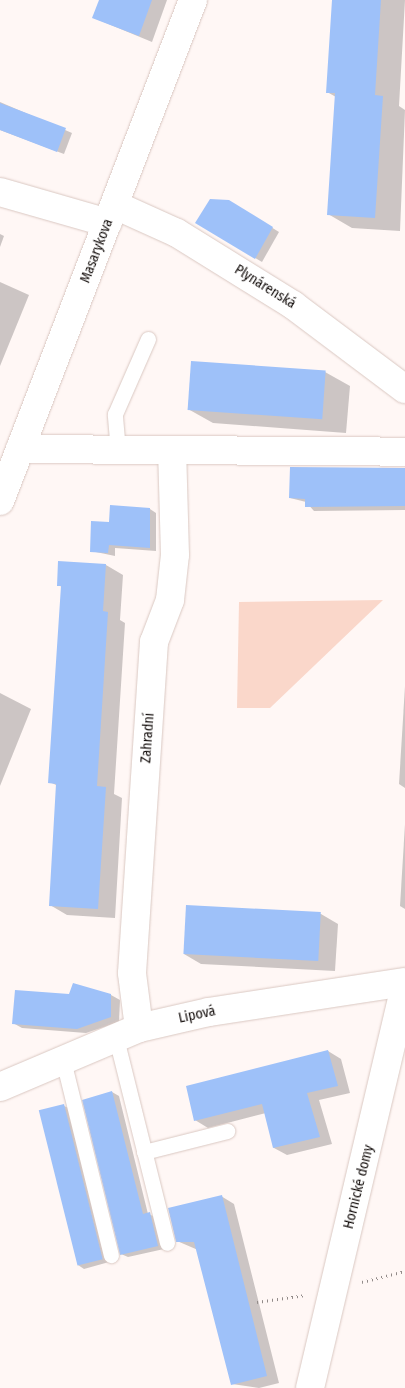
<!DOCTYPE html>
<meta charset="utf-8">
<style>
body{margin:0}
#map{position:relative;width:405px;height:1388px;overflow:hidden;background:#fff7f5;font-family:"Fira Sans Condensed",sans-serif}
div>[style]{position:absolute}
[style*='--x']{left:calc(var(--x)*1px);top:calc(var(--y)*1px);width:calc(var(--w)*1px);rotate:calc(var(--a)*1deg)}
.green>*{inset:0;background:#fad7ca}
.shadow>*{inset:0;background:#0003}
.building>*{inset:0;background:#9ec1f9;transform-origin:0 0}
.path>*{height:3px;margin-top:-1.5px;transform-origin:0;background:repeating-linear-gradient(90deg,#928b89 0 1px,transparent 0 5px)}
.roads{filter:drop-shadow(0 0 1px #dac8c2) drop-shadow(0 0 1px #dac8c2)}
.service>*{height:15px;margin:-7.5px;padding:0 7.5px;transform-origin:7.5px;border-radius:7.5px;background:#fff}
.minor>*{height:28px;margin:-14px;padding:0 14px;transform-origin:14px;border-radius:14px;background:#fff}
span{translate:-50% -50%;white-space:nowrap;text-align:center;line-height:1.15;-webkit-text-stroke:4.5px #fff;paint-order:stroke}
.street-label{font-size:14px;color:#110b09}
</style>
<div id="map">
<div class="green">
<i style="clip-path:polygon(383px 600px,270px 708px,237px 708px,239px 602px)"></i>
</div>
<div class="shadow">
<i style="clip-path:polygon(100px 0,167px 0,152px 42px,94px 18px)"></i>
<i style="clip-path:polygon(333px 0,405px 0,399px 106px,405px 110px,400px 231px,352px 228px,328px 214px,336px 97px,327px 92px)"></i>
<i style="clip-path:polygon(0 102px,72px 133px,64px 154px,0 130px)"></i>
<i style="clip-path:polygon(229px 201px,279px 232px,262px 262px,197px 223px)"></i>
<i style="clip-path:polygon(0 234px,4px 236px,0 247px)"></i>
<i style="clip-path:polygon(0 282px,29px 295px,0 366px)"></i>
<i style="clip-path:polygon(325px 372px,350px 386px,346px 433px,213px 423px,188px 409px)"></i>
<i style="clip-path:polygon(291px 468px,405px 468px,405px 510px,314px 511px,306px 502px,290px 498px)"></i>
<i style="clip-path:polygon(150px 509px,156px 513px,156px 551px,115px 548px,115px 556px,91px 551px,110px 524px)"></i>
<i style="clip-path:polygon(106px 565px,123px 575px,120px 620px,125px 623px,114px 794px,122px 798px,115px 918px,67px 915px,50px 905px,58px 786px,50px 782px,62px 587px,58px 585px)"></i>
<i style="clip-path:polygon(405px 686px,405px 788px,399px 784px)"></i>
<i style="clip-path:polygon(0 693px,31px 709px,0 786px)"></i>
<i style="clip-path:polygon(405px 824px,405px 909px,400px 906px)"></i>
<i style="clip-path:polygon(187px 906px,321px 914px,338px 924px,335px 971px,201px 964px,184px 954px)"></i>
<i style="clip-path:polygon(111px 995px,120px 1000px,119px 1022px,86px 1033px,22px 1028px,13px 1023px,70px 996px)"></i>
<i style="clip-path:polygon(328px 1051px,341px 1059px,350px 1093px,319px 1100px,332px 1144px,287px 1155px,274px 1148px,266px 1113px,208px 1128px,195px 1120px)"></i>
<i style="clip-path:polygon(112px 1092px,119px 1096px,148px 1214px,156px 1217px,164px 1249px,128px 1257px,121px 1254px)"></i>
<i style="clip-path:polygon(64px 1106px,71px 1109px,109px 1262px,84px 1269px,78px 1265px)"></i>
<i style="clip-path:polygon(221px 1196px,234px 1204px,279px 1383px,259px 1388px,232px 1384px,198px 1250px,177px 1241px)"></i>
</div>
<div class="building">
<i style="clip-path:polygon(99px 0,152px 0,139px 36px,92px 18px)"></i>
<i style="clip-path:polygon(332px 0,381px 0,375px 95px,383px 96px,375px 218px,327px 215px,335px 93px,326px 93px)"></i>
<i style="clip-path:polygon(0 103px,66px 128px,57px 152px,0 130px)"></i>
<i style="clip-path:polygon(210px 199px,229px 200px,273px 227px,255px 259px,195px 223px)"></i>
<i style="left:191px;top:361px;width:135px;height:49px;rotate:4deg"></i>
<i style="clip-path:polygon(290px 467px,405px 468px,405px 506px,305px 507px,305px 499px,289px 498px)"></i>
<i style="clip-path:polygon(110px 505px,150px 508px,150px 548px,109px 545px,108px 553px,90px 552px,91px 521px,109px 522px)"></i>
<i style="clip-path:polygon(58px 561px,106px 564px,103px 611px,108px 612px,97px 786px,106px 787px,98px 909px,49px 906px,56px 784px,48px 783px,61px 586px,57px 586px)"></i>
<i style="left:186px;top:905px;width:135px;height:49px;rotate:3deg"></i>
<i style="clip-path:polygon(73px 983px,111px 994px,111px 1017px,77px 1029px,12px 1024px,15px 990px,69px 994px)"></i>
<i style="clip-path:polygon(328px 1050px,338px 1086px,307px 1093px,320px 1137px,273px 1148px,262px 1104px,194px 1121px,186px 1086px)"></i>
<i style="clip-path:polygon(112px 1091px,143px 1214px,150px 1212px,158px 1246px,120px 1255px,82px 1100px)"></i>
<i style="left:64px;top:1104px;width:160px;height:26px;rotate:76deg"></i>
<i style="clip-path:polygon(222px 1195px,267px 1376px,231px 1385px,194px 1242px,176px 1242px,168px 1208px)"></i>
</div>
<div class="path">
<i style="--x:362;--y:1282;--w:44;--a:-14.3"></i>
<i style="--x:257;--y:1302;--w:49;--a:-8.3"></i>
</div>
<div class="roads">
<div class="service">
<i style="--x:118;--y:451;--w:37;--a:-95"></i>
<i style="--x:115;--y:414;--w:82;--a:-66.3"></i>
<i style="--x:116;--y:1038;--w:211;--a:76"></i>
<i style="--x:63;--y:1060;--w:201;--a:76.2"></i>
<i style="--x:144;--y:1152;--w:86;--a:-14.2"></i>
</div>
<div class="minor">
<i style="--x:0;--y:192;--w:112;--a:16"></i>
<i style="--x:115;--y:205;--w:68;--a:24.3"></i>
<i style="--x:177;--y:233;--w:137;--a:31.8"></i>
<i style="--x:293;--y:305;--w:140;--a:36.9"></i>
<i style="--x:20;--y:449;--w:385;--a:0.4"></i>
<i style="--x:0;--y:501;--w:537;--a:-68.93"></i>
<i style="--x:139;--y:1028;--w:55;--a:-97.3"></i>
<i style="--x:132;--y:973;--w:332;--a:-86.2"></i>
<i style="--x:154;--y:642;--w:45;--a:-69.1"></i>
<i style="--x:170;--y:600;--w:45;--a:-83.7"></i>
<i style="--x:175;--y:555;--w:105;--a:-91.6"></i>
<i style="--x:0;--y:1087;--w:151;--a:-23"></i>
<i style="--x:139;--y:1028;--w:72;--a:-12.9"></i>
<i style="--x:209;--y:1012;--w:198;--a:-8.7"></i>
<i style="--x:310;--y:1388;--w:414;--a:-76.7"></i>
</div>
</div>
<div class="street-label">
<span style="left:97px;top:251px;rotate:-69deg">Masarykova</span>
<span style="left:265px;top:287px;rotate:32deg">Plynárenská</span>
<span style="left:148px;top:738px;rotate:-86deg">Zahradní</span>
<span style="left:197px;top:1015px;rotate:-12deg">Lipová</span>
<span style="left:359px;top:1187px;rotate:-76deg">Hornické domy</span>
</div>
</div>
